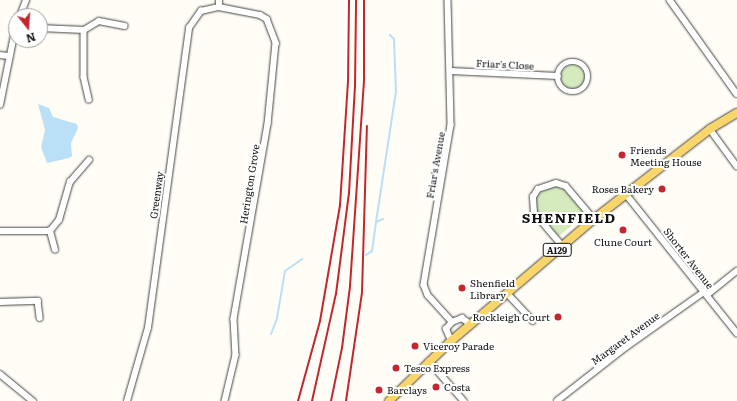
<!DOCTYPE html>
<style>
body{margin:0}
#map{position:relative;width:737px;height:401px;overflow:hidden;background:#fffdf5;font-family:Literata,serif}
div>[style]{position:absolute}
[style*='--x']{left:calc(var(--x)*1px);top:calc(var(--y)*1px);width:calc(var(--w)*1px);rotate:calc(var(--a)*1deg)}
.green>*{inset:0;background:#d5ebbd}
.round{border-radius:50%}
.water>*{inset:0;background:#b9e0f7}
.stream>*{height:2px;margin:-1px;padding:0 1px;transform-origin:1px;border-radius:1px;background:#b9e0f7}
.roads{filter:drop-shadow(0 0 1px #444) drop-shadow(0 0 1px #444)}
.street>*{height:5.5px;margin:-2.75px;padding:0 2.75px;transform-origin:2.75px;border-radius:2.75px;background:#fff}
.street>.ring{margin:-2.75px;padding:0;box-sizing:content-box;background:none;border:5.5px solid #fff;border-radius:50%}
.primary>*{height:8px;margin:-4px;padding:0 4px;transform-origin:4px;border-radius:4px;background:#f9d66b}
.rail>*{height:2px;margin:-1px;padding:0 1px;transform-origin:1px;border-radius:1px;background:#c4262e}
.dots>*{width:11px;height:11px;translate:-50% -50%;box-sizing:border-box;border:2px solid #fff;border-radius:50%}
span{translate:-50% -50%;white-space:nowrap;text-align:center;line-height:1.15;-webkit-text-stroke:4px #fff;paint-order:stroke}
.shield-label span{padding:1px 3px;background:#fff;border:1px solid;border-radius:3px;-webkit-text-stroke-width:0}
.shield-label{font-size:9px;color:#111;font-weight:700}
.street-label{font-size:10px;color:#111}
.poi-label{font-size:10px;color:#111}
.left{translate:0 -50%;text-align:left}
.right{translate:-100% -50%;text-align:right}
.district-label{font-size:14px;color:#111;font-weight:700;letter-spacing:1px}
.north{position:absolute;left:8px;top:8px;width:40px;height:40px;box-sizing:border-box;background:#fff;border:1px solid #a0a0a0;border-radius:50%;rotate:163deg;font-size:11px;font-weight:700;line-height:16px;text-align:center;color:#111}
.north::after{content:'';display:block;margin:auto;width:14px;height:18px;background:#c4262e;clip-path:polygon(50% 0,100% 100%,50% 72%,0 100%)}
</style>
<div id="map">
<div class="green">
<i class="round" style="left:561px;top:65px;width:24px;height:24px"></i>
<i style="clip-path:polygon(553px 184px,564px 187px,586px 213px,558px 237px,536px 212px,535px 199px,539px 191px)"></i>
</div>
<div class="water">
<i style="clip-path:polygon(38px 104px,49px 108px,53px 117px,77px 124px,78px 128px,71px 143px,72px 156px,69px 158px,47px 163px,41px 147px,45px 130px)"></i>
</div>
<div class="stream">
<i style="--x:376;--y:222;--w:132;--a:-81.3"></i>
<i style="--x:396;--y:92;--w:53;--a:-92.2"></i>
<i style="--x:394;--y:39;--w:6;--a:-135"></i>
<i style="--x:366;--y:255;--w:7;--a:-34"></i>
<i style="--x:372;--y:251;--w:29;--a:-82"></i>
<i style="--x:376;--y:222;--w:8;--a:-23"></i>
<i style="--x:271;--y:334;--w:17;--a:-69"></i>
<i style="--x:277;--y:318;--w:48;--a:-80.3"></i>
<i style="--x:285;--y:271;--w:21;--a:-35"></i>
</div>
<div class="roads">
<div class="street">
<i style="--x:448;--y:0;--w:125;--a:88.6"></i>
<i style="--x:451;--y:125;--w:162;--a:99.6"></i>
<i style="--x:424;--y:285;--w:11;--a:68"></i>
<i style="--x:428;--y:295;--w:36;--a:48"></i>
<i style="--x:670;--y:0;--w:115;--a:54.5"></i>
<i style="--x:219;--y:7;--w:7;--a:-90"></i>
<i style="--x:20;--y:16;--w:17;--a:-69"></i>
<i style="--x:40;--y:28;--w:44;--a:2.6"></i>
<i style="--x:84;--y:30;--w:47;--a:90"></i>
<i style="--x:84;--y:77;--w:23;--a:77"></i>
<i style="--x:84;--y:30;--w:17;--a:-31"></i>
<i style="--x:99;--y:21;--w:26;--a:11"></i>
<i style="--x:0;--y:55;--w:8;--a:7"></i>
<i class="ring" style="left:558px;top:62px;width:24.5px;height:24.5px"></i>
<i style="--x:451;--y:71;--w:107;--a:2.7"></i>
<i style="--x:0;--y:105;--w:81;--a:-78.6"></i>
<i style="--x:710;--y:129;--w:46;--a:53.9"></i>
<i style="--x:626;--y:194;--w:178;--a:51.4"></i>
<i style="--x:0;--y:231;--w:50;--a:0"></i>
<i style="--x:562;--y:246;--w:43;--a:-130.3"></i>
<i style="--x:534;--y:213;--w:16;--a:-94"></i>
<i style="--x:533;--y:197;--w:9;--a:-58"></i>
<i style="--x:538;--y:189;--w:19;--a:-18"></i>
<i style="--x:556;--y:183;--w:10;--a:17"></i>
<i style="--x:566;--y:186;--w:43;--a:49.7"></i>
<i style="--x:55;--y:250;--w:20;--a:-105"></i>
<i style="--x:50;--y:231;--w:14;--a:-51"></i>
<i style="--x:59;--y:220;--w:40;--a:-74"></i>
<i style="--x:70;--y:182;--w:29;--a:-49"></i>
<i style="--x:507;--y:293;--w:38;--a:47"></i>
<i style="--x:707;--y:295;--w:38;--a:-39"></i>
<i style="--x:0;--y:302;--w:38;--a:-2"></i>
<i style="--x:38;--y:301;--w:17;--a:83"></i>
<i style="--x:451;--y:341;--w:13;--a:-113"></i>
<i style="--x:446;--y:329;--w:9;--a:-49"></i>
<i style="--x:452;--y:322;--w:11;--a:-22"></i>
<i style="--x:462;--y:318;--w:11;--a:34"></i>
<i style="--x:429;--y:361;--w:53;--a:48.8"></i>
<i style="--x:0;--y:374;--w:43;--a:39.3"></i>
<i style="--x:127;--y:401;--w:76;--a:-74"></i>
<i style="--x:148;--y:328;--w:303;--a:-82.2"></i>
<i style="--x:189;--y:28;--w:21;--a:-55"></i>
<i style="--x:201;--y:11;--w:18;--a:-13"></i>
<i style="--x:219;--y:7;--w:42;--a:11"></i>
<i style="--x:260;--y:15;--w:8;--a:30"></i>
<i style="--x:267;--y:19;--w:26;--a:69"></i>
<i style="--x:276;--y:43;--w:81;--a:95.6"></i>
<i style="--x:268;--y:124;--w:198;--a:99.9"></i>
<i style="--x:234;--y:319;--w:36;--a:87"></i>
<i style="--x:236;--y:355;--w:47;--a:103.4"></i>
<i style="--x:557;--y:401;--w:88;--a:-38"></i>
<i style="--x:626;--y:347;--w:95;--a:-35.2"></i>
</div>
<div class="primary">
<i style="--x:389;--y:401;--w:86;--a:-44.1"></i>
<i style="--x:451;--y:341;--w:188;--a:-40.5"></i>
<i style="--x:594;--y:219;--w:147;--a:-37.8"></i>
<i style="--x:710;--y:129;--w:31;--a:-31"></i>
</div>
</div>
<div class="rail">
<i style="--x:298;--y:401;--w:83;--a:-74.6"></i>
<i style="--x:320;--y:321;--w:118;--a:-80.2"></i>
<i style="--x:340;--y:205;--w:123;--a:-86.3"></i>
<i style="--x:348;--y:82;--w:82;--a:-89.3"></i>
<i style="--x:312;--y:401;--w:110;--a:-77.4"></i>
<i style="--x:336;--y:294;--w:102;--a:-82.7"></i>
<i style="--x:349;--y:193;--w:106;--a:-86.8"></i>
<i style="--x:355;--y:87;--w:87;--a:-89.3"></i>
<i style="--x:331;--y:401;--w:54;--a:-78.3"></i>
<i style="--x:342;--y:348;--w:63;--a:-82.6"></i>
<i style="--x:350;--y:286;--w:208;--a:-86.1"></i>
<i style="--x:364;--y:78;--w:78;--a:-90"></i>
<i style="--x:346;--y:401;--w:110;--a:-81.6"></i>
<i style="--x:362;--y:292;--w:166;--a:-88.3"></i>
</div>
<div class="dots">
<i style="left:622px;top:155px;background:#c4262e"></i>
<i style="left:662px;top:189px;background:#c4262e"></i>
<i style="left:623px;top:230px;background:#c4262e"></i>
<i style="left:462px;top:288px;background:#c4262e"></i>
<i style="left:558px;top:317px;background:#c4262e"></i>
<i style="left:415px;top:346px;background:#c4262e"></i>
<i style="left:396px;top:368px;background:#c4262e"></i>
<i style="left:436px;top:387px;background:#c4262e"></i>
<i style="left:379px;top:390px;background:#c4262e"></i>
</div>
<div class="shield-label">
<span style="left:557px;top:250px">A129</span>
</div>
<div class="street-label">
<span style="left:505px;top:64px;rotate:3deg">Friar's Close</span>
<span style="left:435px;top:165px;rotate:-80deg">Friar's Avenue</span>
<span style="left:249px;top:184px;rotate:-81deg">Herington Grove</span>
<span style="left:156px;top:195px;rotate:-82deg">Greenway</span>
<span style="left:689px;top:258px;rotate:52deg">Shorter Avenue</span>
<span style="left:625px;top:338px;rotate:-36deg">Margaret Avenue</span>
</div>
<div class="poi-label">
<span class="left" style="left:630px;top:155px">Friends<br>Meeting House</span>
<span class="right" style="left:654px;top:189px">Roses Bakery</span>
<span style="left:623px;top:242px">Clune Court</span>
<span class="left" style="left:470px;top:288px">Shenfield<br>Library</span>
<span class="right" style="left:550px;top:317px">Rockleigh Court</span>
<span class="left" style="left:423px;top:346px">Viceroy Parade</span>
<span class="left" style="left:404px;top:368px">Tesco Express</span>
<span class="left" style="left:444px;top:387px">Costa</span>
<span class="left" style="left:387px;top:390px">Barclays</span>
</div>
<div class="district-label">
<span style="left:569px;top:217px">SHENFIELD</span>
</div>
<div class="north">N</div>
</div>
